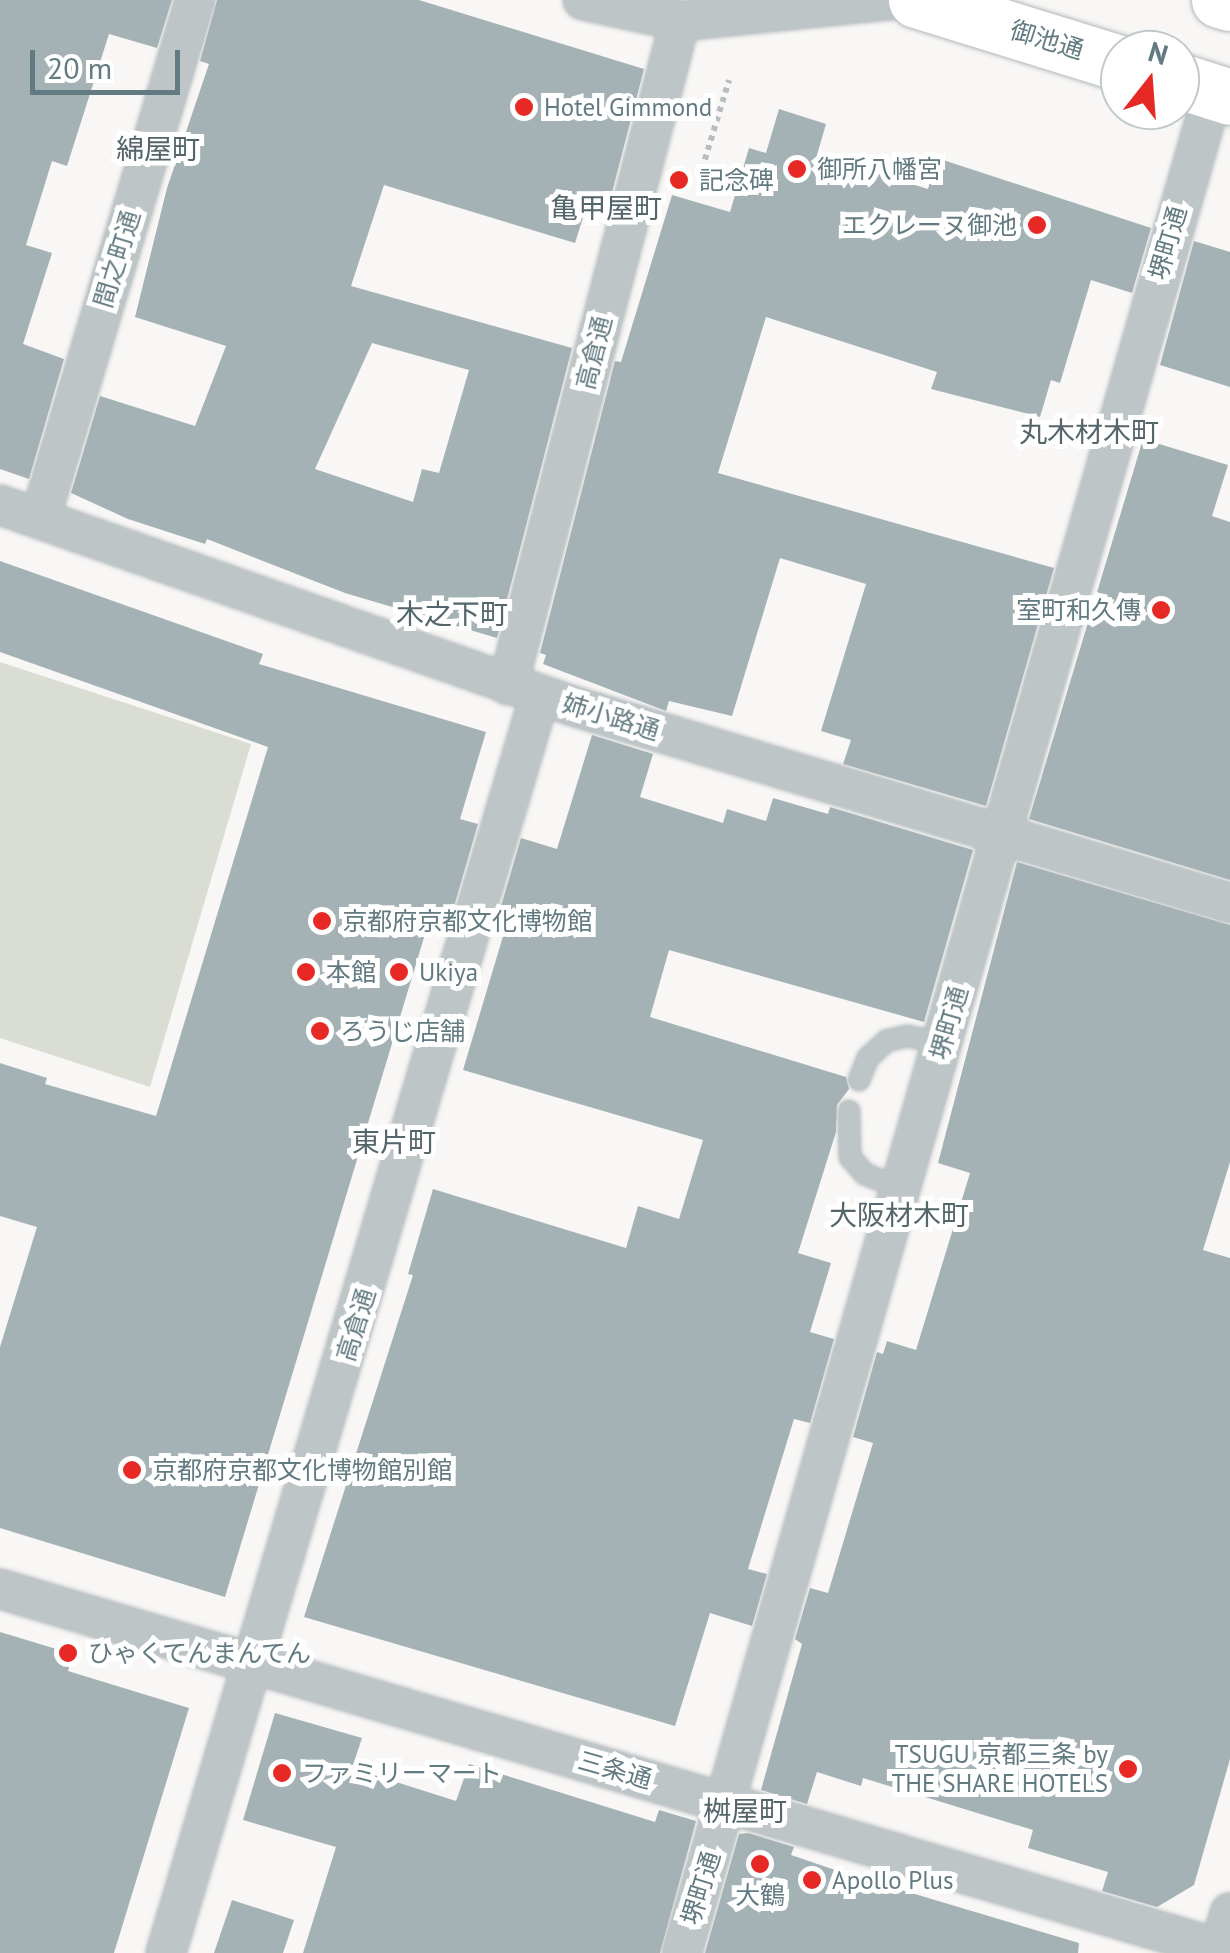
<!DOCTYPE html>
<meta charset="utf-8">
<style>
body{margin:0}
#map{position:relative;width:1230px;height:1953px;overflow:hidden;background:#f8f7f5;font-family:"PT Sans","Noto Sans JP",sans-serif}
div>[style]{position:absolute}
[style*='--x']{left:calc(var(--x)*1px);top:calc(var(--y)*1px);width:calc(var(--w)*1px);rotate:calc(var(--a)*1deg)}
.green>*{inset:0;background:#d9ddd4}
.building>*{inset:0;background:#a5b2b5}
.path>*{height:6px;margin-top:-3px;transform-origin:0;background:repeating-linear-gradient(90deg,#b8bdbf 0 5px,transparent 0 10px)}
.roads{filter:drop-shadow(0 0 2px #b2b9bc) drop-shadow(0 0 2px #b2b9bc)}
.lane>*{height:20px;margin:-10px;padding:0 10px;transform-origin:10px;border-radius:10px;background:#bec5c7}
.street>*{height:38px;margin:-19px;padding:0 19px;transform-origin:19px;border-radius:19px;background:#bec5c7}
.primary>*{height:55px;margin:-27.5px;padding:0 27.5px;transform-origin:27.5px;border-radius:27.5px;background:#fff}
.dots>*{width:28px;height:28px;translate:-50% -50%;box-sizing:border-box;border:5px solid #fff;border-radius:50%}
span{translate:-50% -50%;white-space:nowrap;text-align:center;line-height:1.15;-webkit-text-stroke:10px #fff;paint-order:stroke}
.street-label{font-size:25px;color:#627a81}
.poi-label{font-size:25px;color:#627a81}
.left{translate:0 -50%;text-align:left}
.right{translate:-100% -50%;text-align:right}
.neighbourhood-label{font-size:28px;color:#54666b}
.north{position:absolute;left:1100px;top:30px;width:100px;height:100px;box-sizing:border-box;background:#fff;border:2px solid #c0cacd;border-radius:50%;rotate:17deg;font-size:28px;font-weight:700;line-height:40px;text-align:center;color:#627a81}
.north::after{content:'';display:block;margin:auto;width:35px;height:45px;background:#e72925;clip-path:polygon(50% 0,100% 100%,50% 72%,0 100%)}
.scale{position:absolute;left:30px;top:50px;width:150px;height:45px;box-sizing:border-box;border:5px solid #627a81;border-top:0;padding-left:12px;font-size:30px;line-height:35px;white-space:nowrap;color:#627a81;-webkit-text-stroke:8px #fff;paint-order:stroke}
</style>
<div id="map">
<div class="green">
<i style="clip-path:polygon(0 662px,251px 744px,150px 1087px,0 1038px)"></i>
</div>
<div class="building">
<i style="clip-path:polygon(0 0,172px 0,157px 48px,109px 34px,67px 166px,52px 161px,26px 245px,52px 253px,23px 344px,64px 359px,29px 479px,0 469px)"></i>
<i style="clip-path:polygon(evenodd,217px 0,419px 0,644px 69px,608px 208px,588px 202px,575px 243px,384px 185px,351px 286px,572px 348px,497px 638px,345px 593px,207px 539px,205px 544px,128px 519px,71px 493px,100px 396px,195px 426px,226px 346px,135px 317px,167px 188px,209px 64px,200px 61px,217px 0,372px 343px,469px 370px,439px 473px,422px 469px,413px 502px,315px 469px,372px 343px)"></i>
<i style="clip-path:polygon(779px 109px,826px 124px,817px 155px,928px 189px,937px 158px,1151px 228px,1132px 293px,1091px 280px,1060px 383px,1051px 380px,1040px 417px,931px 389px,937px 372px,766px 317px,718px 473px,1054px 568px,986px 806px,843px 764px,851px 740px,821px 731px,866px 584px,780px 558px,732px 716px,669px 701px,666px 711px,543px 664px,546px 655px,540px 653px,615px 361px,621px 362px,672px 195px,730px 212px,749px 148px,766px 153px)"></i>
<i style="clip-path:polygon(1194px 241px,1230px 252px,1230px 387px,1160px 365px)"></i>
<i style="clip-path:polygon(1143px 439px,1228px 465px,1212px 516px,1230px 522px,1230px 880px,1029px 819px)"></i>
<i style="clip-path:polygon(0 561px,263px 654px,259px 664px,486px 732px,460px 819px,478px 824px,451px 917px,432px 911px,225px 1597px,0 1528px,0 1347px,37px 1227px,0 1216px,0 1063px,47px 1078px,45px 1084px,156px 1116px,268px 747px,0 652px)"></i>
<i style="clip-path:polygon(592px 735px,653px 754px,640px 797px,723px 823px,727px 809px,766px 821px,773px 798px,828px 814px,830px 807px,973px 850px,924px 1022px,669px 950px,650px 1017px,846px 1077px,849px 1089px,837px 1105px,836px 1132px,798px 1253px,831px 1263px,810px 1332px,834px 1339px,810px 1423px,794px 1419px,748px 1569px,767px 1574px,752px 1626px,710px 1613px,675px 1726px,304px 1617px,413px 1275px,408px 1274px,433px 1189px,626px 1248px,638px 1206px,679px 1219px,703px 1140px,463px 1070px,504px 933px,494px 930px,521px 838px,557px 849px)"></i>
<i style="clip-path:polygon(1017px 862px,1230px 925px,1230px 1162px,1203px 1250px,1230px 1258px,1230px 1759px,1194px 1885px,1157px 1907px,1102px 1891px,1108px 1872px,1028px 1848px,1033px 1830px,863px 1778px,861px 1786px,817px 1772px,807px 1804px,761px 1790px,802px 1644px,795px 1639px,810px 1588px,828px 1593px,873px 1443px,853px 1437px,877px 1352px,883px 1354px,887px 1341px,916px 1350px,970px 1173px,938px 1163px)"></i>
<i style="clip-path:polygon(0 1632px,73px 1654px,68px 1671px,189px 1708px,114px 1953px,0 1953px)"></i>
<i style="clip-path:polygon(275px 1713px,362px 1738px,352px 1768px,456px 1801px,469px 1764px,655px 1822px,659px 1810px,696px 1821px,660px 1953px,303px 1953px,336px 1847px,243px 1820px)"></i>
<i style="clip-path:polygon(748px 1833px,794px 1847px,791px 1855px,841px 1872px,1079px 1943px,1078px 1953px,705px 1953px,739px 1834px)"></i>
<i style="clip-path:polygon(232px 1900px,294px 1920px,283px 1953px,214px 1953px)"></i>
</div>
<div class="path">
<i style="--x:702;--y:169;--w:93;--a:-73.1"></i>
</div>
<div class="roads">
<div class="lane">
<i style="--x:859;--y:1080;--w:24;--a:-68"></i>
<i style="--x:868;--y:1058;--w:25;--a:-43"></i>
<i style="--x:886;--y:1041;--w:22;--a:-13"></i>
<i style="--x:907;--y:1036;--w:37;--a:11"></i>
<i style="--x:849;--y:1111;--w:46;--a:88.8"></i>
<i style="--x:850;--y:1157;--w:23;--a:49"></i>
<i style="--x:865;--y:1174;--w:38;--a:22"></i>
</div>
<div class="street">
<i style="--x:583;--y:0;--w:99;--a:12.2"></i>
<i style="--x:680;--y:21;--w:212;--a:-5.7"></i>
<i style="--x:0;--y:505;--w:607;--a:19.33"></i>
<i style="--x:573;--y:706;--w:686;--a:16.69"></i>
<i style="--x:40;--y:519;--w:542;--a:-73.37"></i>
<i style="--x:508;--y:685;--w:686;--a:-75.48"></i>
<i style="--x:0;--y:1589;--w:1282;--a:16.44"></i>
<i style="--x:166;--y:1953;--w:1312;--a:-73.44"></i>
<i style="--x:682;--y:1953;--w:1935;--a:-74.07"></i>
<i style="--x:1218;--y:1953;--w:42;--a:-73.3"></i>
</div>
<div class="primary">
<i style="--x:916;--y:0;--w:214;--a:17.2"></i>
<i style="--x:1219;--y:0;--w:11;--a:15"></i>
<i style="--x:1180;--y:81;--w:52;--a:17.7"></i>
</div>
</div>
<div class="dots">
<i style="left:524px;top:107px;background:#e72925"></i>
<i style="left:797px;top:169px;background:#e72925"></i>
<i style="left:679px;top:180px;background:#e72925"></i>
<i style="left:1037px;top:225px;background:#e72925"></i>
<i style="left:1161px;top:610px;background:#e72925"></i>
<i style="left:322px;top:921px;background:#e72925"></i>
<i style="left:306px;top:972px;background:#e72925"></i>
<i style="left:399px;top:972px;background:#e72925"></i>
<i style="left:320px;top:1031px;background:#e72925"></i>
<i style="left:132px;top:1470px;background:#e72925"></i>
<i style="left:68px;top:1653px;background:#e72925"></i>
<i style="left:1128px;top:1769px;background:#e72925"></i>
<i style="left:282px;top:1773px;background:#e72925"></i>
<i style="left:760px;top:1864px;background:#e72925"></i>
<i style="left:812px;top:1880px;background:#e72925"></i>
</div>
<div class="street-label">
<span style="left:1047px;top:40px;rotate:17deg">御池通</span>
<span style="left:1168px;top:243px;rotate:-74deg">堺町通</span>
<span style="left:117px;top:259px;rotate:-73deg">間之町通</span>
<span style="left:594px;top:353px;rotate:-76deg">高倉通</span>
<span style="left:611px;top:717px;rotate:17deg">姉小路通</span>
<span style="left:949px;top:1023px;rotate:-74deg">堺町通</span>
<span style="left:356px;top:1325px;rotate:-73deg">高倉通</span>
<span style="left:615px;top:1770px;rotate:16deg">三条通</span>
<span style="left:701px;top:1888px;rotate:-73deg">堺町通</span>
</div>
<div class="poi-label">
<span class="left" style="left:544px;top:107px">Hotel Gimmond</span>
<span class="left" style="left:817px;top:169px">御所八幡宮</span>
<span class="left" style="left:699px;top:180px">記念碑</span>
<span class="right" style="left:1017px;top:225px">エクレーヌ御池</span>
<span class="right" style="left:1141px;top:610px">室町和久傳</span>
<span class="left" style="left:342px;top:921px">京都府京都文化博物館</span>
<span class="left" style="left:326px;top:972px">本館</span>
<span class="left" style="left:419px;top:972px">Ukiya</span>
<span class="left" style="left:340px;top:1031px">ろうじ店舗</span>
<span class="left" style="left:152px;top:1470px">京都府京都文化博物館別館</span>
<span class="left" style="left:88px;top:1653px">ひゃくてんまんてん</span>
<span class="right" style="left:1108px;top:1769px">TSUGU 京都三条 by<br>THE SHARE HOTELS</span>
<span class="left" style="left:302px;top:1773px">ファミリーマート</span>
<span class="left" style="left:832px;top:1880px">Apollo Plus</span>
<span style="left:760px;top:1895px">大鶴</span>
</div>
<div class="neighbourhood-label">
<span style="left:158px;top:149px">綿屋町</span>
<span style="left:606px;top:208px">亀甲屋町</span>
<span style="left:1089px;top:432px">丸木材木町</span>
<span style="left:452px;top:614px">木之下町</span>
<span style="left:394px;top:1142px">東片町</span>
<span style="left:899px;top:1215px">大阪材木町</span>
<span style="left:745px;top:1811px">桝屋町</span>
</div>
<div class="north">N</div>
<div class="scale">20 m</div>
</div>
